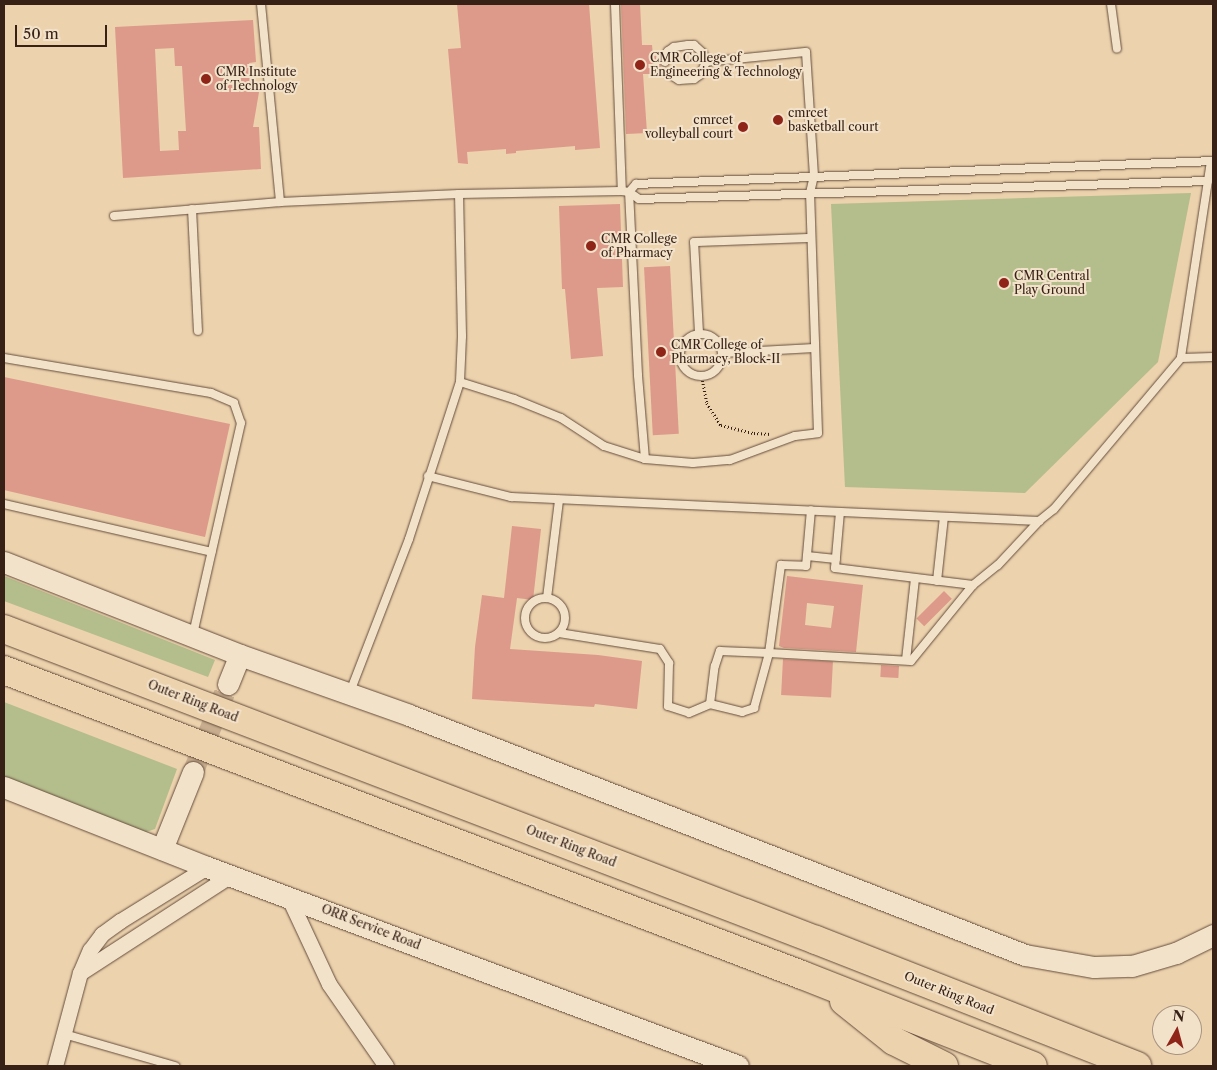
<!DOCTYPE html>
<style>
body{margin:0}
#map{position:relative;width:1217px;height:1070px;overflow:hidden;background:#ecd2ad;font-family:"Libre Caslon Text",serif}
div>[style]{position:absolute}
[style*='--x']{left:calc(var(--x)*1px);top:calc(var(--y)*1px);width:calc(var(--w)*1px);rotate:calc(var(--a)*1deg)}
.green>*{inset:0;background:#b4bd8c}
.building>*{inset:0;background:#dd9989;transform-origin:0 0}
.secondary-tunnel>*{height:21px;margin-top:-10.5px;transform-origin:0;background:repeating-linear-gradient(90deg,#c8ae8f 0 21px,transparent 0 32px)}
.path>*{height:2.5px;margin-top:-1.25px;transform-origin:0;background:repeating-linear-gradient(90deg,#372015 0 1px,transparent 0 3.5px)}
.roads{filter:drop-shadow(0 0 1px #644c3b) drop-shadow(0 0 1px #644c3b)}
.service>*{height:8px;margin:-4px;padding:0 4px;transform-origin:4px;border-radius:4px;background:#f3e2ca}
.service>.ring{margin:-4px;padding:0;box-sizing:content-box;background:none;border:8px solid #f3e2ca;border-radius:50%}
.minor>*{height:15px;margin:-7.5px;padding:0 7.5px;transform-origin:7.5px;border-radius:7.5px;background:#f3e2ca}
.secondary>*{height:21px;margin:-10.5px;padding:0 10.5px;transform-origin:10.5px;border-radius:10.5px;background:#f3e2ca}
.motorway>*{height:28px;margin:-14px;padding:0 14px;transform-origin:14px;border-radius:14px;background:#ecd2ad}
.dots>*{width:14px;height:14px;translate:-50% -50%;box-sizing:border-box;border:2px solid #f3e2ca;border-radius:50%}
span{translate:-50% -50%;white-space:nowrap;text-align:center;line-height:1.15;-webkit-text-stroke:4px #f3e2ca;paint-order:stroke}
.poi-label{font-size:12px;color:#372015}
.left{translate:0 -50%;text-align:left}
.right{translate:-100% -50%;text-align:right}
.street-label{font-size:12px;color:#372015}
.frame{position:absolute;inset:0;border:5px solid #372015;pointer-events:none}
.north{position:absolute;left:1152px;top:1005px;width:50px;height:50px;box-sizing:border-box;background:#f3e2ca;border:1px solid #a89482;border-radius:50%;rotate:7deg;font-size:14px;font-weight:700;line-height:20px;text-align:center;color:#372015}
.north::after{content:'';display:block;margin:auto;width:18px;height:22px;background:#8f2418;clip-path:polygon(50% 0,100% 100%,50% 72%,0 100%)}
.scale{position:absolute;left:15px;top:25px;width:92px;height:22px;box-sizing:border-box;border:2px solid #372015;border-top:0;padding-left:6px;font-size:15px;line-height:18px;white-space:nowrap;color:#372015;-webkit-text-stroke:4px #f3e2ca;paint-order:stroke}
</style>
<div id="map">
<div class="green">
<i style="clip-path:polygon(1191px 193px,1158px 362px,1025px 493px,845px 487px,831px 204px)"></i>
<i style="clip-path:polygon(4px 576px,215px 660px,208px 677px,4px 601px)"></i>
<i style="clip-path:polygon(4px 702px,177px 769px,155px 829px,143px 833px,4px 779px)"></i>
</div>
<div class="building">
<i style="clip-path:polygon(457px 4px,589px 4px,600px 148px,575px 150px,575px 146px,516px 151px,516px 153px,506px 154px,506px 149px,467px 152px,468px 164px,458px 163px,448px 49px,461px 48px)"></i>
<i style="clip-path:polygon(621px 4px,640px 4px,642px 45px,652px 45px,653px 56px,660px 56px,661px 74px,643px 74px,647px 133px,626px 134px)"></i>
<i style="clip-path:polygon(evenodd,253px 20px,256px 62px,249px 63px,259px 92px,253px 127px,259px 127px,261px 169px,123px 178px,115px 27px,253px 20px,174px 48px,175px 66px,182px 66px,186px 131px,178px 131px,179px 150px,160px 151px,155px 49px,174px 48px)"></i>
<i style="clip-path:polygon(620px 204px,623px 287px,597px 288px,603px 356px,571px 359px,565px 289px,562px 289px,559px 206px)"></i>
<i style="left:670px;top:266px;width:168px;height:26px;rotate:87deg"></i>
<i style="clip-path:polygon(4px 377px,230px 424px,205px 537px,4px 490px)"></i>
<i style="clip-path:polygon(512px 526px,541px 529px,533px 600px,517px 598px,510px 649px,598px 655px,642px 661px,637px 709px,595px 704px,594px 707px,472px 699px,475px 647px,482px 595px,504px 598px)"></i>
<i style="clip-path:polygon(evenodd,787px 576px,863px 585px,856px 652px,784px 648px,779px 646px,787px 576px,807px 603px,834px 606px,831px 628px,805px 625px,807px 603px)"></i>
<i style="left:944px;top:591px;width:11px;height:39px;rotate:45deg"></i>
<i style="left:783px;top:659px;width:50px;height:36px;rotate:3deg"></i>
<i style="left:881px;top:665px;width:18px;height:12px;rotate:3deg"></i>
</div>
<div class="secondary-tunnel">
<i style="--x:193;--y:772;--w:95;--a:-68.3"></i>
</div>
<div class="path">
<i style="--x:702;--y:377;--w:26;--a:79"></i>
<i style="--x:707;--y:403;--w:26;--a:58"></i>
<i style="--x:721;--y:425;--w:34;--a:14"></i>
<i style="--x:754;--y:433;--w:17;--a:3"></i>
</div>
<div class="roads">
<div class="service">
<i style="--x:261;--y:4;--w:199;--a:84.5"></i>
<i style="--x:615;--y:4;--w:187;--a:87.9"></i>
<i style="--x:1111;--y:4;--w:45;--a:82.4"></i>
<i style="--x:665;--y:62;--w:11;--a:-75"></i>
<i style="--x:668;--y:51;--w:7;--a:-34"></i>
<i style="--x:674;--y:47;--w:14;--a:-8"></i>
<i style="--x:688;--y:45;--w:6;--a:0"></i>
<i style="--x:694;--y:45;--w:12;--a:42"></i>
<i style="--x:703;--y:53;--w:9;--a:72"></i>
<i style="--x:706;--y:62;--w:14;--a:115"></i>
<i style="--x:700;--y:75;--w:7;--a:146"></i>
<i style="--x:694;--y:79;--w:15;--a:176"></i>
<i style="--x:679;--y:80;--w:12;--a:-149"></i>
<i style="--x:1211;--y:161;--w:199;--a:98.7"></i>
<i style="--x:1181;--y:358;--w:32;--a:-2"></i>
<i style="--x:192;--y:209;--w:122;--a:87.2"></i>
<i style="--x:114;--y:216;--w:167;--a:-4.8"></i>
<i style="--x:280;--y:202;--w:179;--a:-2.6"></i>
<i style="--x:459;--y:194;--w:163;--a:-1.1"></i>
<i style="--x:622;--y:191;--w:7;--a:8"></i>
<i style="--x:629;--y:192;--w:12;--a:35"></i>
<i style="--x:639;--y:199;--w:569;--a:-1.81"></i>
<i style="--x:699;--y:333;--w:91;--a:-93.1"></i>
<i style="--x:694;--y:242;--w:117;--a:-2"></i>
<i class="ring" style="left:680px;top:334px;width:34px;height:34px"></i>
<i style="--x:722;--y:353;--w:93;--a:-3.1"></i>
<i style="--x:4;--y:358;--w:210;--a:9.6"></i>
<i style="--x:211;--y:393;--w:25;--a:23"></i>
<i style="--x:234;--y:403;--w:21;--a:71"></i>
<i style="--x:241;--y:423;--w:217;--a:102.8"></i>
<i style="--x:460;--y:382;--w:57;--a:17.5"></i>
<i style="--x:514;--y:399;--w:51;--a:22"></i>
<i style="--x:561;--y:418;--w:51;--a:33.1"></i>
<i style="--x:604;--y:446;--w:43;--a:17.6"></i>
<i style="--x:645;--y:459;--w:48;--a:4.8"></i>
<i style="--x:693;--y:463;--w:37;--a:-5"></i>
<i style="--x:730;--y:460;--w:69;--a:-20.3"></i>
<i style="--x:795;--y:436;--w:23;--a:-7"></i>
<i style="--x:818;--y:433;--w:240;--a:-91.9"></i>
<i style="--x:810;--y:193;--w:17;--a:-77"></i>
<i style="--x:814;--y:176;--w:124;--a:-93.7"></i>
<i style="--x:806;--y:52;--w:100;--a:174.3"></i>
<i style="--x:645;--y:459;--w:84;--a:-94.8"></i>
<i style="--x:638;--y:375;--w:183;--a:-92.8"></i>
<i style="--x:629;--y:192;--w:11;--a:-49"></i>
<i style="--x:636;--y:184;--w:577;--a:-2.28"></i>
<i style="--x:428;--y:476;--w:86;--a:14.2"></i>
<i style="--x:511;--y:497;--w:529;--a:2.6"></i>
<i style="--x:1039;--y:521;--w:19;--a:-39"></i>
<i style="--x:1054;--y:509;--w:197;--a:-49.9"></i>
<i style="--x:4;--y:504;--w:213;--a:13"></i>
<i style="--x:840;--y:512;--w:56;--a:95.1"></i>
<i style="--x:835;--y:568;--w:139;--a:7"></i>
<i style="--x:807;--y:556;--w:29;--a:6"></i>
<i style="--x:937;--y:581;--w:64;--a:-83.8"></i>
<i class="ring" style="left:525px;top:598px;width:32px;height:32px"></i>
<i style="--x:547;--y:598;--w:99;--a:-83"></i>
<i style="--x:559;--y:633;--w:102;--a:9"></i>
<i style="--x:660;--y:649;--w:17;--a:57"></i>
<i style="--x:669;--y:663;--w:43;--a:91.3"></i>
<i style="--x:668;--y:706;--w:22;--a:18"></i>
<i style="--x:689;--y:713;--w:23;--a:-23"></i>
<i style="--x:710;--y:704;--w:38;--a:-83"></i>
<i style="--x:715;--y:666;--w:16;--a:-72"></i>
<i style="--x:720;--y:651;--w:49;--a:2.3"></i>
<i style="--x:769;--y:653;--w:89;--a:-82.2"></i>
<i style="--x:781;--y:565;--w:25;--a:2"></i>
<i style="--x:806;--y:566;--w:56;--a:-84.9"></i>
<i style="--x:906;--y:660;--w:82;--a:-83.7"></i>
<i style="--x:350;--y:692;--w:164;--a:-68.9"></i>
<i style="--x:409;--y:539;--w:165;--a:-72"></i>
<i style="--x:460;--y:382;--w:46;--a:-87.5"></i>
<i style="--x:462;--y:336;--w:142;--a:-91.2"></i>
<i style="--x:710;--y:704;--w:33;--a:14"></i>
<i style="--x:742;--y:712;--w:13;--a:-18"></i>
<i style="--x:754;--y:708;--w:57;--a:-74.7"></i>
<i style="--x:769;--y:653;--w:142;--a:3.2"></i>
<i style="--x:911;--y:661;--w:98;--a:-50.8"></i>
<i style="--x:973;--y:585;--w:32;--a:-39"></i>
<i style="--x:998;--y:565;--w:60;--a:-47"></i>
<i style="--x:64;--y:1034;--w:116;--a:16.1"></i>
</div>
<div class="minor">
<i style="--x:288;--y:896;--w:97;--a:65"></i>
<i style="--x:329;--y:984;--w:100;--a:55.2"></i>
<i style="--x:80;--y:973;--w:180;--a:-33"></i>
<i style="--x:55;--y:1066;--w:96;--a:-75"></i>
<i style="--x:80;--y:973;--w:25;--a:-67"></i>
<i style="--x:90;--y:950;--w:20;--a:-53"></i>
<i style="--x:102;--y:934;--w:22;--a:-36"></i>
<i style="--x:120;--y:921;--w:102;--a:-31.8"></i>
</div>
<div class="secondary">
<i style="--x:4;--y:562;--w:254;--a:21.5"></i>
<i style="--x:240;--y:655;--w:179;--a:19.5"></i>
<i style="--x:409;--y:715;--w:661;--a:21.29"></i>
<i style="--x:1025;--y:955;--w:70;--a:9.9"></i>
<i style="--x:1094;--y:967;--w:38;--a:-2"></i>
<i style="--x:1132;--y:966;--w:46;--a:-16.5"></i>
<i style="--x:1176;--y:953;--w:41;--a:-25.9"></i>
<i style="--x:228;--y:684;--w:31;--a:-68"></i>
<i style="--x:4;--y:787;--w:218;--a:21.5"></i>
<i style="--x:207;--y:867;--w:567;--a:20.54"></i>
<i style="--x:162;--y:849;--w:83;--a:-68.1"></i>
</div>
<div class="motorway">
<i style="--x:4;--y:629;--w:870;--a:20.96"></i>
<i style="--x:816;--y:940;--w:345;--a:21.4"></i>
<i style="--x:4;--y:670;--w:854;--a:20.92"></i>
<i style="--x:802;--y:975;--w:248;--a:21.5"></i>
<i style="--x:844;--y:1001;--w:64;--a:38.7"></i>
<i style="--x:894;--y:1041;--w:56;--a:26.6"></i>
</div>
</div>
<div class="dots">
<i style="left:640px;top:65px;background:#8f2418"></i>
<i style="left:206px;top:79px;background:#8f2418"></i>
<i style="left:778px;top:120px;background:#8f2418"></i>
<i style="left:743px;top:127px;background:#8f2418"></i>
<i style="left:591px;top:246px;background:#8f2418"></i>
<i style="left:1004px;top:283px;background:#8f2418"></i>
<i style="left:661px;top:352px;background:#8f2418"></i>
</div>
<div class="poi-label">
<span class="left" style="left:650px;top:65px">CMR College of<br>Engineering &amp; Technology</span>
<span class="left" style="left:216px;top:79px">CMR Institute<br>of Technology</span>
<span class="left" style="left:788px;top:120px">cmrcet<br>basketball court</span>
<span class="right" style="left:733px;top:127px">cmrcet<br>volleyball court</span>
<span class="left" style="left:601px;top:246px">CMR College<br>of Pharmacy</span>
<span class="left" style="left:1014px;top:283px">CMR Central<br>Play Ground</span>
<span class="left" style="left:671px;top:352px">CMR College of<br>Pharmacy, Block-II</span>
</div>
<div class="street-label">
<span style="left:193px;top:701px;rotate:21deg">Outer Ring Road</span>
<span style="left:571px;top:846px;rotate:21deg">Outer Ring Road</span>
<span style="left:371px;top:927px;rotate:21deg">ORR Service Road</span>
<span style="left:949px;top:993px;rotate:22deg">Outer Ring Road</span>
</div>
<div class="frame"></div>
<div class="north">N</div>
<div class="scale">50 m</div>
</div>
